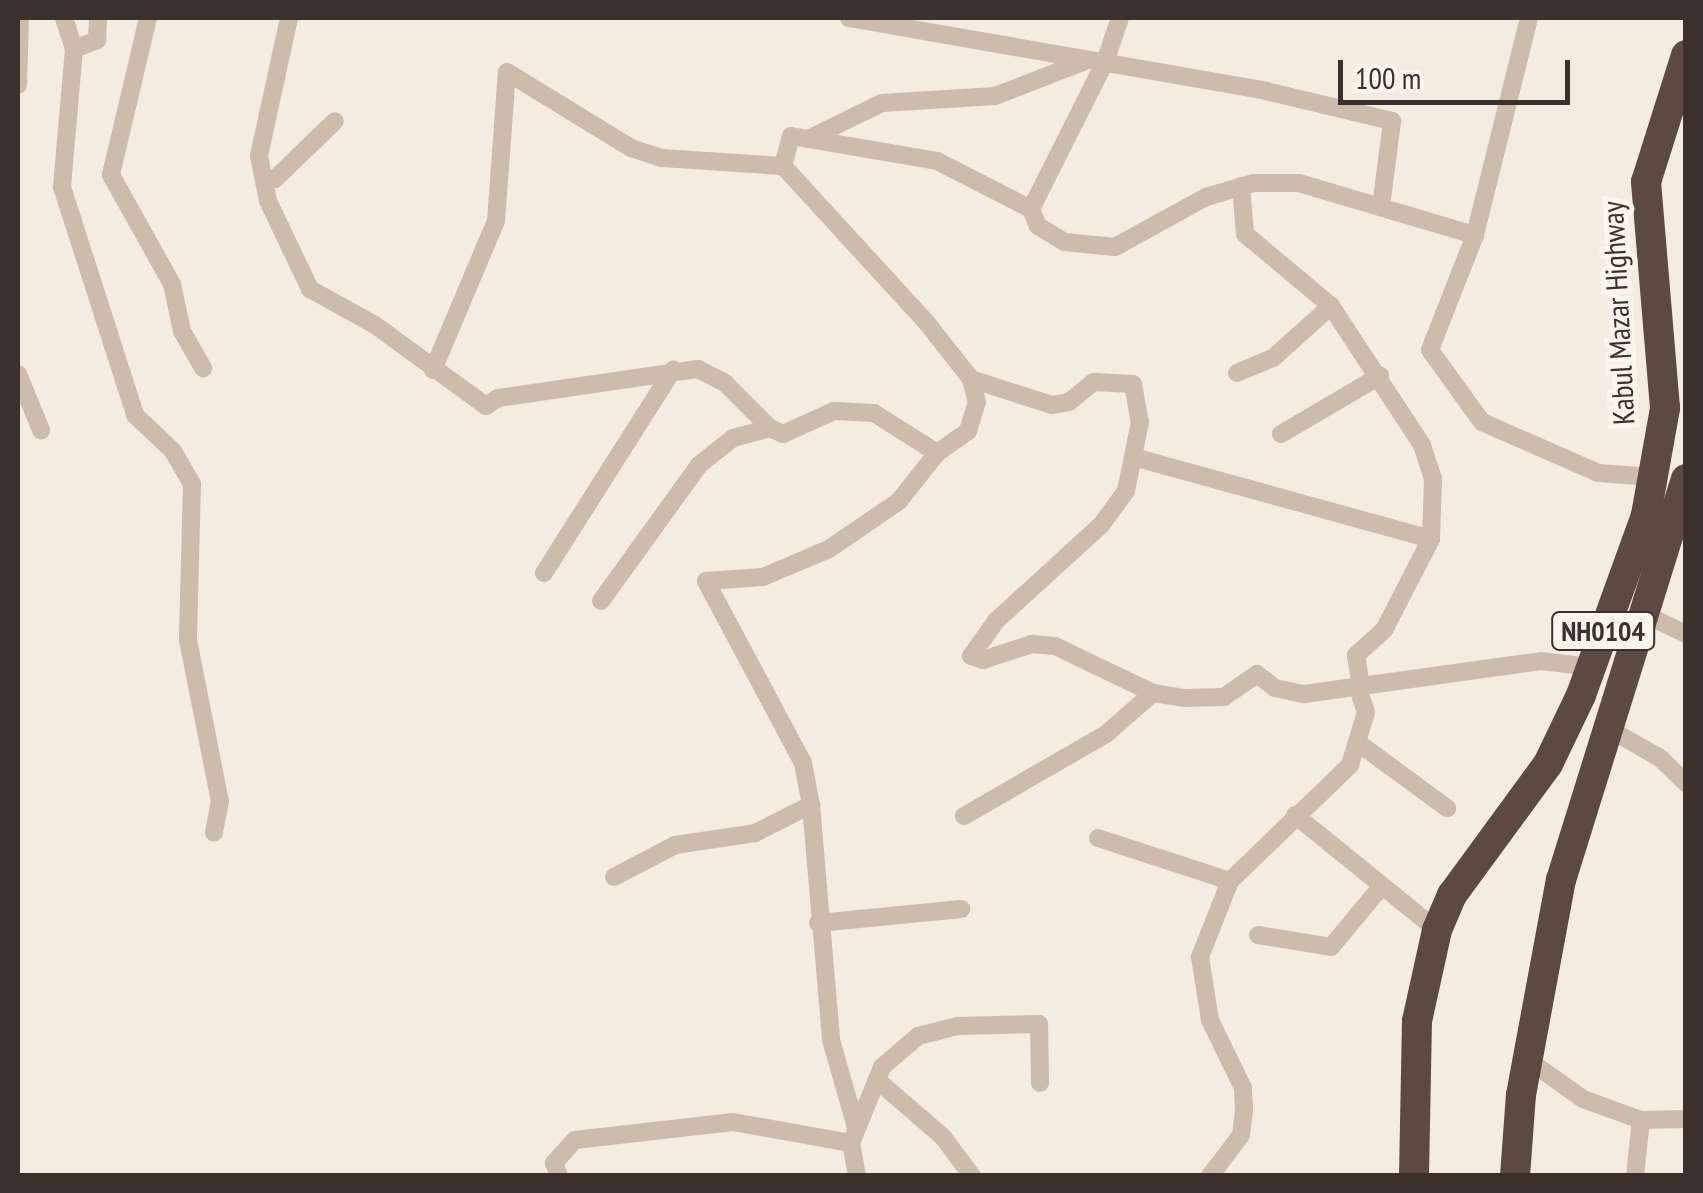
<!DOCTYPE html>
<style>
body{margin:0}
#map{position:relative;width:1703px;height:1193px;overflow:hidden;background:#f4ebe1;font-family:"PT Sans Narrow",sans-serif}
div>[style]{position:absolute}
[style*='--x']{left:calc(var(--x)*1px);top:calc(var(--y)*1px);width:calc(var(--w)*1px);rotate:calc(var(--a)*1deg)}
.street>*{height:18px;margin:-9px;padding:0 9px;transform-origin:9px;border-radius:9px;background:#cdbbac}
.highway>*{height:30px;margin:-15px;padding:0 15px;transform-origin:15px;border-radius:15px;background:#5c4a42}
span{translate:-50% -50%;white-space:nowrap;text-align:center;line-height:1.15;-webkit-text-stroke:10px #fbf5ee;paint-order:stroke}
.shield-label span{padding:2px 8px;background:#fbf5ee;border:2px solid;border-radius:8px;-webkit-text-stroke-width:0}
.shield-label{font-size:28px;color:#3b302b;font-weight:700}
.street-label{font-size:30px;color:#3b302b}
.frame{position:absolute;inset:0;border:20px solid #3b302b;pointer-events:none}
.scale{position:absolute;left:1338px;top:60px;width:232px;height:45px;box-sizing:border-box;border:5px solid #3b302b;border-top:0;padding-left:12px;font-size:30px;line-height:35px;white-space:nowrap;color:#3b302b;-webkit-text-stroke:8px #fbf5ee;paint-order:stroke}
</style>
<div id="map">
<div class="street">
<i style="--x:64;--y:18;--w:33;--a:72"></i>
<i style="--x:74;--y:49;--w:25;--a:-21"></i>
<i style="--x:97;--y:40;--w:22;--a:-87"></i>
<i style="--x:148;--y:18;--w:161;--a:103.3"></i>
<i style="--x:111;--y:175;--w:125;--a:60.8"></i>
<i style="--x:172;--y:284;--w:48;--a:78"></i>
<i style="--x:182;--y:331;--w:43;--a:60.4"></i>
<i style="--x:289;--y:18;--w:141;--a:102.3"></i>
<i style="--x:259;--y:156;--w:46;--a:78.7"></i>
<i style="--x:268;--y:201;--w:98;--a:64.5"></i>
<i style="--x:310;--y:289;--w:74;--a:29"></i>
<i style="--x:375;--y:325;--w:137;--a:36.1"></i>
<i style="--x:486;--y:406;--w:14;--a:-34"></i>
<i style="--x:498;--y:398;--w:202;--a:-8.3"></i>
<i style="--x:698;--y:369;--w:30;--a:27"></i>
<i style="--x:725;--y:383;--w:64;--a:45"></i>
<i style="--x:849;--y:18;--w:423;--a:9.9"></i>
<i style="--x:1266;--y:91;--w:130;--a:13.4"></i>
<i style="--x:1392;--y:121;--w:87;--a:97.3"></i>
<i style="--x:1529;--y:18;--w:224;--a:104"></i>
<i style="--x:1475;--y:235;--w:123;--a:111.4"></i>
<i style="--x:1430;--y:350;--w:89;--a:54.2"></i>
<i style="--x:1482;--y:422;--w:127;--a:23.7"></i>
<i style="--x:1598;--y:473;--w:55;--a:4.2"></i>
<i style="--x:74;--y:49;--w:139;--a:95"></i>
<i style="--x:62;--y:187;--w:239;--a:72.2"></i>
<i style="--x:135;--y:415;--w:52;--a:43.5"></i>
<i style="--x:173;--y:451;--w:38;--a:60"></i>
<i style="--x:192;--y:484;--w:156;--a:91.5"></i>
<i style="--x:188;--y:640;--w:164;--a:78.8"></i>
<i style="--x:220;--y:801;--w:32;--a:101"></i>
<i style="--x:18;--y:85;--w:67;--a:-88.3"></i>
<i style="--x:808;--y:139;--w:82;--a:-25.9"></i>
<i style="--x:882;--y:103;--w:113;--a:-3.5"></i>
<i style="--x:995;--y:96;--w:94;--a:-21.1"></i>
<i style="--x:265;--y:180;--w:10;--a:-6"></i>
<i style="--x:275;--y:179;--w:83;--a:-44"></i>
<i style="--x:1241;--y:186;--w:48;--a:85.2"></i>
<i style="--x:1245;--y:234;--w:112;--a:39.9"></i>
<i style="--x:1331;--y:306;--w:166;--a:56.8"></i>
<i style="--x:1422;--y:445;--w:36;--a:72"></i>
<i style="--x:1433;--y:479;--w:60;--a:91.9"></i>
<i style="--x:1431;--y:539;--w:102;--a:117.3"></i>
<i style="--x:1384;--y:630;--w:38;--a:138"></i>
<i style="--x:1356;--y:655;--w:32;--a:81"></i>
<i style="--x:1031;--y:209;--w:165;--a:-63.3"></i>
<i style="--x:1105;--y:62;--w:46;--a:-71.2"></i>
<i style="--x:433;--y:370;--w:162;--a:-67.1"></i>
<i style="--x:496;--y:221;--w:149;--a:-85.8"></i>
<i style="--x:507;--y:72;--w:145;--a:31.5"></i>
<i style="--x:631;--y:148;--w:33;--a:18"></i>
<i style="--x:662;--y:158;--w:121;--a:3.8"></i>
<i style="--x:1237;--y:373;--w:39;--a:-23"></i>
<i style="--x:1273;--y:358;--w:78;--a:-41.9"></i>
<i style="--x:18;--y:374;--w:61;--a:67.7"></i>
<i style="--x:971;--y:379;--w:85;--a:17.8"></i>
<i style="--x:1052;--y:405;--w:17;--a:-10"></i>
<i style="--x:1069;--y:402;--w:32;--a:-39"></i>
<i style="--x:1094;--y:382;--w:39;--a:3"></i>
<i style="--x:1133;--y:384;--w:39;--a:80"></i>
<i style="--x:1140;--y:422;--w:70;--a:101.5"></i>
<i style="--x:1126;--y:491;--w:42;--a:126.3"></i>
<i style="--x:1101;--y:525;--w:142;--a:137.6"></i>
<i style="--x:996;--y:621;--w:43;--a:125.5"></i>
<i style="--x:971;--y:656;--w:13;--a:18"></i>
<i style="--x:983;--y:660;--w:52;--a:-18.1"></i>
<i style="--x:1032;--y:644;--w:23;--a:5"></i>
<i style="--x:1055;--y:646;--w:109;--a:25.6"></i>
<i style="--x:1153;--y:693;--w:31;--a:9"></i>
<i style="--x:1184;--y:698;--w:40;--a:-1.4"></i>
<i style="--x:1224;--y:697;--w:40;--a:-34.9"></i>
<i style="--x:1257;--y:674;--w:23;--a:38"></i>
<i style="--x:1275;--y:688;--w:30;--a:12"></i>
<i style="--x:1304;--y:694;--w:239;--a:-7.9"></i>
<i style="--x:1541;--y:661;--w:50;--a:6.8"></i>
<i style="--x:1281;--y:434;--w:115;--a:-30.4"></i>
<i style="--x:1137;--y:458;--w:305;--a:15.4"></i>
<i style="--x:544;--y:573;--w:241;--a:-57.6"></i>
<i style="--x:601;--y:601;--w:168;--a:-54.2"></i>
<i style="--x:699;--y:465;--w:43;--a:-38.5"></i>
<i style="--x:733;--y:438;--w:38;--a:-15"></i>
<i style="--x:770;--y:428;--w:14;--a:25"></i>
<i style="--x:783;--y:434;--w:56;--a:-24.3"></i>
<i style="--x:834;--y:411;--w:40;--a:2.9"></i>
<i style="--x:874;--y:413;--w:75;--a:32.4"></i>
<i style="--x:1644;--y:614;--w:47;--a:25.5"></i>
<i style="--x:1609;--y:729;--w:59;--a:29.6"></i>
<i style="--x:1660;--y:758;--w:36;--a:44"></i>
<i style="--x:1357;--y:742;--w:112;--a:36.3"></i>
<i style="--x:811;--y:805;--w:236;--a:85.1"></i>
<i style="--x:831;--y:1040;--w:91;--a:74"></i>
<i style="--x:1295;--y:815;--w:183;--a:39"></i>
<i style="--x:964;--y:816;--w:164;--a:-30"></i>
<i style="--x:1106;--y:734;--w:62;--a:-41.1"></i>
<i style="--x:1098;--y:838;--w:139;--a:18"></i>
<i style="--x:614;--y:877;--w:69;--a:-27.7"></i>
<i style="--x:675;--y:845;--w:81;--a:-8.5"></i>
<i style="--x:755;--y:833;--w:63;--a:-26.6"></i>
<i style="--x:811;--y:805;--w:43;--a:-100.8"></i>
<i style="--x:803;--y:763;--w:206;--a:-118.1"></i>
<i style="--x:706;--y:581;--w:57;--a:-4"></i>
<i style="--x:763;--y:577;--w:72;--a:-23"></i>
<i style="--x:829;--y:549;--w:85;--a:-34.4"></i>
<i style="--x:899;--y:501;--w:61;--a:-51.6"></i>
<i style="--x:937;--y:453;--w:38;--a:-35"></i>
<i style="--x:968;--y:431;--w:30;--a:-73"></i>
<i style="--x:977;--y:402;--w:24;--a:-105"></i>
<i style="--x:971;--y:379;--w:71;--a:-128.2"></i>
<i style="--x:927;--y:323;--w:213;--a:-132.5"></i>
<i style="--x:783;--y:166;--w:31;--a:-75"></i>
<i style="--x:791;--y:136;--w:148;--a:9.7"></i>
<i style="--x:937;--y:161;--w:106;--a:27.1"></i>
<i style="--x:1031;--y:209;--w:18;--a:68"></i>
<i style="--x:1038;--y:226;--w:31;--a:31"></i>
<i style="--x:1065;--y:242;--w:50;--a:5.7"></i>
<i style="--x:1115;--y:247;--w:104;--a:-28.8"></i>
<i style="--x:1206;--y:197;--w:50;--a:-16.3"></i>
<i style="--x:1254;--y:183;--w:45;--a:0"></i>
<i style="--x:1299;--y:183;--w:184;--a:16.5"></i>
<i style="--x:818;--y:923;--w:144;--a:-5.6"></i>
<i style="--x:1258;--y:935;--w:74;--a:9.3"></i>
<i style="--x:1331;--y:947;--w:78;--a:-50.2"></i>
<i style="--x:1527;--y:1059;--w:69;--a:35.5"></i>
<i style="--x:1583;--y:1099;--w:62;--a:19.9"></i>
<i style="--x:1641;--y:1120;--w:45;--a:-1.3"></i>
<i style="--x:877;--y:1080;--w:87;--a:40.8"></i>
<i style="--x:943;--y:1137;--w:49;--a:53.4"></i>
<i style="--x:559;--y:1176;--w:14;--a:-111"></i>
<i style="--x:554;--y:1163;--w:31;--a:-48"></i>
<i style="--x:575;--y:1140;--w:159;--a:-6.5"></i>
<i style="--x:733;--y:1122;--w:120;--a:10.1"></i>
<i style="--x:857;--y:1176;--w:34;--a:-100"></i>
<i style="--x:851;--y:1143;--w:82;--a:-67.8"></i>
<i style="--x:882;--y:1067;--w:48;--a:-40.7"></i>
<i style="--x:918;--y:1036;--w:41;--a:-14"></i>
<i style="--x:958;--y:1026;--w:81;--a:-1.4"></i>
<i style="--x:1039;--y:1024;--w:59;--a:89"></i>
<i style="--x:1210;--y:1176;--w:51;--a:-52.9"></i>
<i style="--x:1241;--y:1135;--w:26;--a:-83"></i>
<i style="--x:1244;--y:1109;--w:21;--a:-93"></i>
<i style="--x:1243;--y:1088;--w:76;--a:-115.9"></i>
<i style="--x:1210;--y:1020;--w:64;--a:-99"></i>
<i style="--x:1200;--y:957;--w:82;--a:-68.5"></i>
<i style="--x:1230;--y:881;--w:167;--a:-44"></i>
<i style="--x:1350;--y:765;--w:55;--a:-73.2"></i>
<i style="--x:1366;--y:712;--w:28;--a:-109"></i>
<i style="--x:1635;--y:1176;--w:56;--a:-83.9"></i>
</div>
<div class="highway">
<i style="--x:1414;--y:1176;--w:155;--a:-88.9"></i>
<i style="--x:1417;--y:1021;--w:93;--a:-77.6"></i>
<i style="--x:1437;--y:930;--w:38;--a:-67"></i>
<i style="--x:1452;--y:895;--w:162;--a:-53.8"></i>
<i style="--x:1548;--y:764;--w:76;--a:-64.4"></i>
<i style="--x:1581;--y:695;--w:191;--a:-70.1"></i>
<i style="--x:1646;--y:515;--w:109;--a:-79.9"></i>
<i style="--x:1665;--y:408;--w:227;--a:-94.8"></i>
<i style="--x:1646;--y:182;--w:133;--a:-72.5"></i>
<i style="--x:1515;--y:1176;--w:81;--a:-85.8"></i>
<i style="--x:1521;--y:1095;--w:219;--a:-79.5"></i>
<i style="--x:1561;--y:880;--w:420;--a:-72.7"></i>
</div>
<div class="shield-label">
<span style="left:1603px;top:631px">NH0104</span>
</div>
<div class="street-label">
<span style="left:1618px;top:313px;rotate:-93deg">Kabul Mazar Highway</span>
</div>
<div class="frame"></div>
<div class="scale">100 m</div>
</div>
